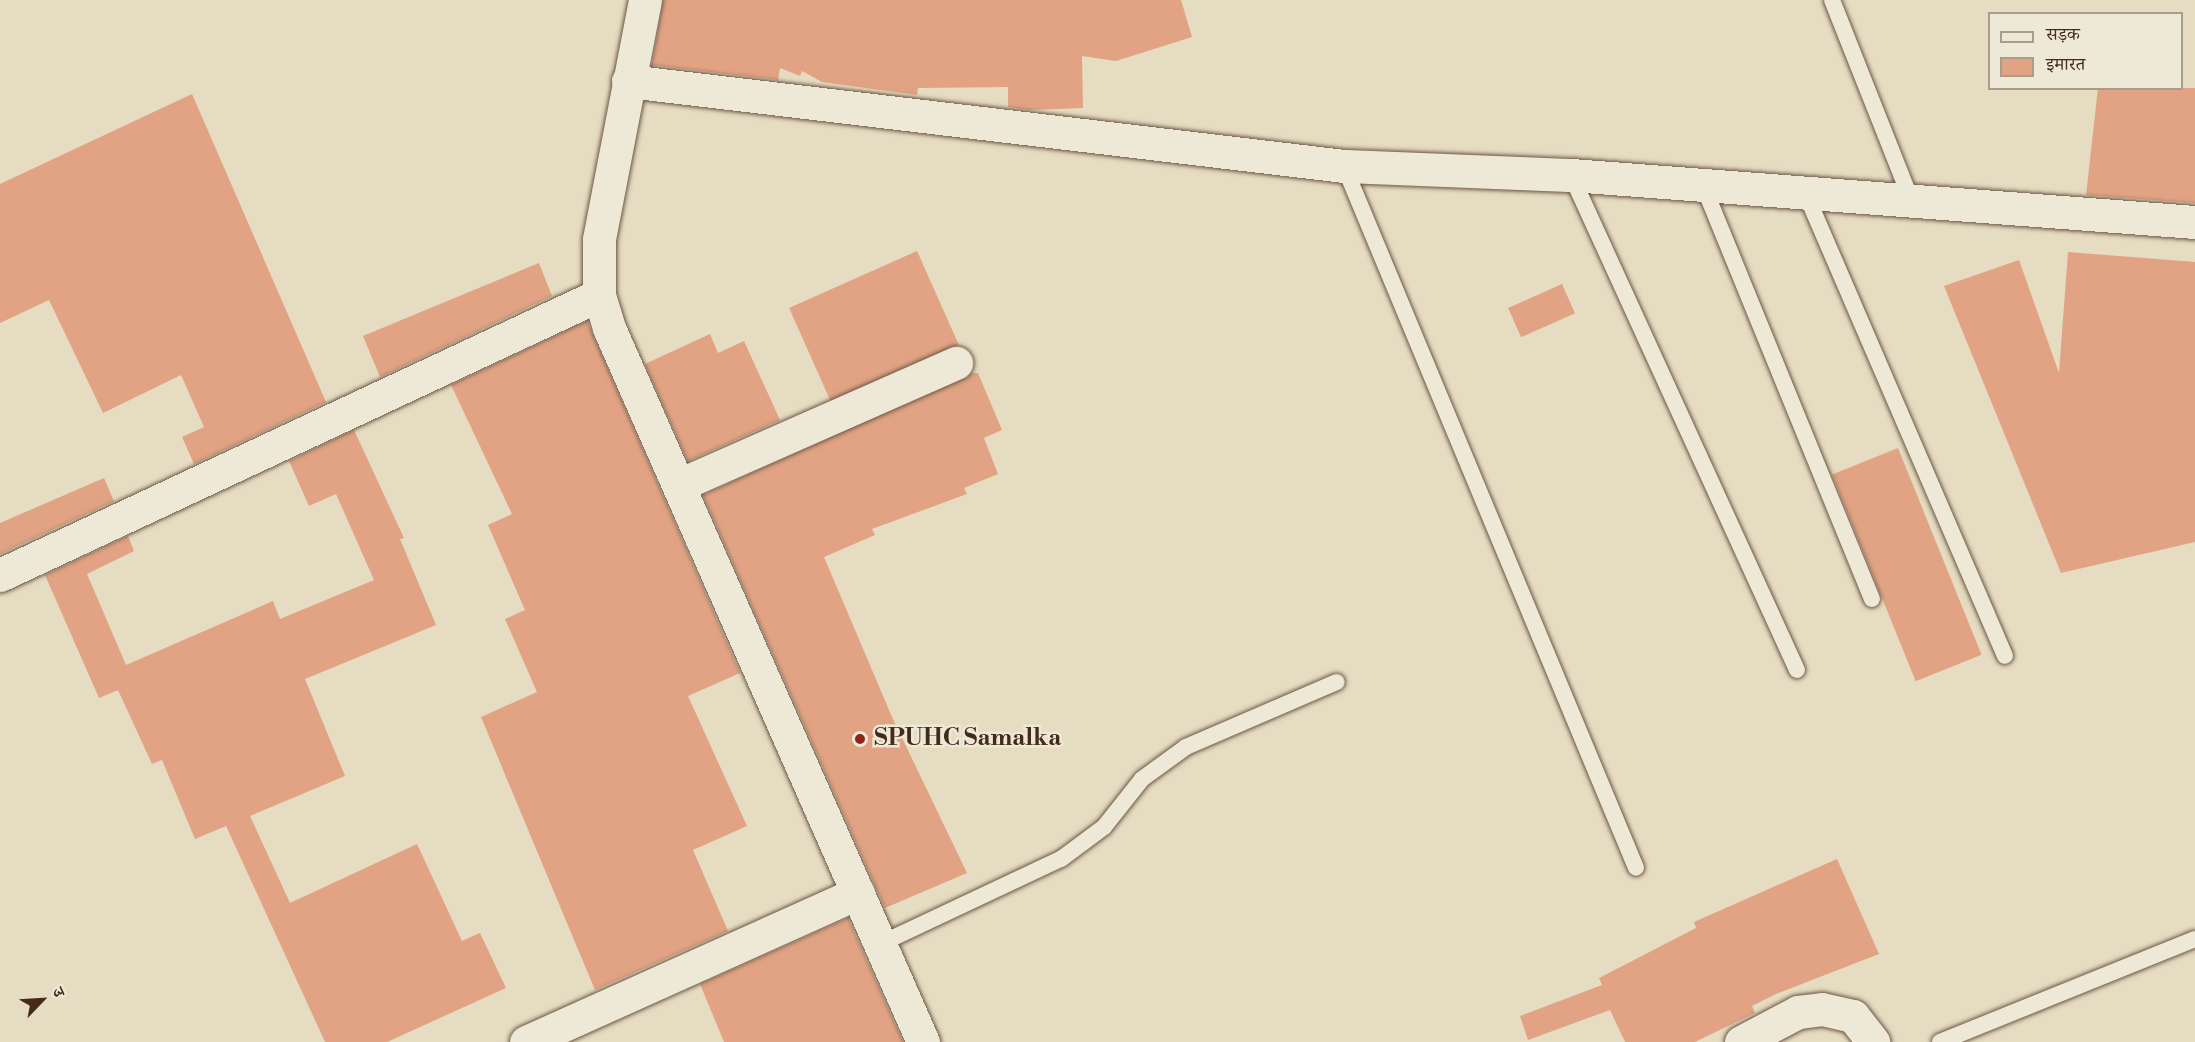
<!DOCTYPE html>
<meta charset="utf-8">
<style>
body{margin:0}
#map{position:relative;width:2195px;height:1042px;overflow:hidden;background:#e5dcc1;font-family:"Libre Bodoni","Noto Serif Devanagari",serif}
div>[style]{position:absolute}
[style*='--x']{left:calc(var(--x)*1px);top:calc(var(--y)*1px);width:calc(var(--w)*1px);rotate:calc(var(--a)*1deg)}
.building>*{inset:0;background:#e1a384;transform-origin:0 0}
.roads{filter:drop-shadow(0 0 2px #6d5644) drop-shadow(0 0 2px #6d5644)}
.lane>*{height:16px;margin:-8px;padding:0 8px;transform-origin:8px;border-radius:8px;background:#eee8d7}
.street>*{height:33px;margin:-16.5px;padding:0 16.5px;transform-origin:16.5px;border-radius:16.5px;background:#eee8d7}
.secondary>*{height:33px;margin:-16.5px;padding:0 16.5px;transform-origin:16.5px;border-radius:16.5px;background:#eee8d7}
.dots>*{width:16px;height:16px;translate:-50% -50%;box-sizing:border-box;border:3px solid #eee8d7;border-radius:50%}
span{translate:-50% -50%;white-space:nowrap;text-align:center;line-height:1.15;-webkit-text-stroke:5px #eee8d7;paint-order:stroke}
.poi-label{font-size:24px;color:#45291b;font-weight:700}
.left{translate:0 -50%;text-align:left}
.legend{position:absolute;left:1988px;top:12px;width:195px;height:78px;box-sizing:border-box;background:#eee8d7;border:2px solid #aa9c8c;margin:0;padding:8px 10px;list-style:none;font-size:18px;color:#45291b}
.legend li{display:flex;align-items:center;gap:12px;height:30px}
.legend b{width:30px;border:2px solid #aa9c8c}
.north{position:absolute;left:12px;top:970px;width:60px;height:60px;-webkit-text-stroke:4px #eee8d7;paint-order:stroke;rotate:65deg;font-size:16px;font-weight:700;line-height:24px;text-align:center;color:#45291b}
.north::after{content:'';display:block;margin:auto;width:21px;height:27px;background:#45291b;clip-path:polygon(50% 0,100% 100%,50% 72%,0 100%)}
</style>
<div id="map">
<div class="building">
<i style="clip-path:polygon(663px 0,1181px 0,1192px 37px,1116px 61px,1082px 56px,1083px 108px,1029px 110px,1008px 107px,1008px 87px,918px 88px,917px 95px,822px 82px,802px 71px,800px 76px,780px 68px,778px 80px,652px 65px)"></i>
<i style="clip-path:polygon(2098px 88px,2195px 88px,2195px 203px,2086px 195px)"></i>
<i style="clip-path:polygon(192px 94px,326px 402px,194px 464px,182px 437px,204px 427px,181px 375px,103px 413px,49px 300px,0 323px,0 184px)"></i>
<i style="left:917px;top:251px;width:103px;height:140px;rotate:66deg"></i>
<i style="clip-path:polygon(2068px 252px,2195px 262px,2195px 542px,2061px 573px,1944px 286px,2019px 260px,2059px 373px)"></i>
<i style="clip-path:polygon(539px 263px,552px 296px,380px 377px,363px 336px)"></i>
<i style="left:1562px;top:284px;width:32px;height:59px;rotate:66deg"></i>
<i style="clip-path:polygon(587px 321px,740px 673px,688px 696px,747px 826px,693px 850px,728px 931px,595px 990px,481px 717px,537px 692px,505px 619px,525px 610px,488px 525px,512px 514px,451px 385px)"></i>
<i style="clip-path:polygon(710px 334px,718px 353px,744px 341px,780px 420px,688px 461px,645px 364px)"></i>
<i style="clip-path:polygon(972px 373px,978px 373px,1002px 430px,984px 438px,998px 474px,964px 488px,967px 494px,872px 529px,875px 535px,824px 557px,892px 717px,967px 873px,885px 908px,703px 495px)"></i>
<i style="clip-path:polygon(354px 430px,404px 538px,400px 539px,436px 625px,305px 679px,345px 776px,250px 816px,290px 903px,417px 844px,462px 941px,480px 933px,506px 988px,387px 1042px,325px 1042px,226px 826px,195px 839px,162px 760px,152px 764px,118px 690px,99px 698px,45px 575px,128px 536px,134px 551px,87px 574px,126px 665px,273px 601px,280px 619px,374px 580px,336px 494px,309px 506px,289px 461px)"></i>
<i style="left:1898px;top:448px;width:223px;height:71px;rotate:68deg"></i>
<i style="clip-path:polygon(104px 478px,114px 501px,0 554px,0 523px)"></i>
<i style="clip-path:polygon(1837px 859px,1879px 954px,1776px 994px,1752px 1006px,1755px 1013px,1695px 1042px,1625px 1042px,1610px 1010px,1528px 1040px,1520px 1016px,1602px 985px,1599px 978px,1696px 928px,1694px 922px)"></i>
<i style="clip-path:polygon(848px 918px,903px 1042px,724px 1042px,700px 984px)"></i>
</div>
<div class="roads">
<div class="lane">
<i style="--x:1832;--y:0;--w:215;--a:68.4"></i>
<i style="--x:1344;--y:166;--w:760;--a:67.41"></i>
<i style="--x:1571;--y:175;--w:544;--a:65.46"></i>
<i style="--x:1703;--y:185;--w:447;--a:67.8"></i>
<i style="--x:1805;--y:192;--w:505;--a:66.68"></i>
<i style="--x:880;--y:944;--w:200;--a:-25.2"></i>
<i style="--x:1061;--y:859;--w:54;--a:-36.7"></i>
<i style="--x:1104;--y:827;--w:61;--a:-51.6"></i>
<i style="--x:1142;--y:779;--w:54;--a:-36"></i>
<i style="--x:1186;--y:747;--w:164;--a:-23.3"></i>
<i style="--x:1940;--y:1042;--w:275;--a:-22"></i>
</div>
<div class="street">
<i style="--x:628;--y:81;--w:721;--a:6.77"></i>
<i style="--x:1344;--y:166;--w:227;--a:2.3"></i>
<i style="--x:1571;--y:175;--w:626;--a:4.31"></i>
<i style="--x:679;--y:485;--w:303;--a:-23.8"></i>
<i style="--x:0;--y:575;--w:661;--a:-25.05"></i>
<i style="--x:526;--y:1042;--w:364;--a:-24.2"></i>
<i style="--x:1741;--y:1042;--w:64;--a:-27.8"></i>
<i style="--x:1798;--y:1012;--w:24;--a:-7"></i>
<i style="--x:1822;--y:1009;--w:32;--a:13"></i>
<i style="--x:1853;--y:1016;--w:33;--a:52"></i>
</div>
<div class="secondary">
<i style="--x:645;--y:0;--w:244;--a:100.9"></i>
<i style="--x:599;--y:240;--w:55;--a:90"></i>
<i style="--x:599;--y:295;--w:34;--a:73"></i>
<i style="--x:609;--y:328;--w:780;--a:66.26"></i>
</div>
</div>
<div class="dots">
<i style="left:860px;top:739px;background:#8f2418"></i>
</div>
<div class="poi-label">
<span class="left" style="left:874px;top:739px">SPUHC Samalka</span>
</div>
<ul class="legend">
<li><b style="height:8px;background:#eee8d7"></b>सड़क</li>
<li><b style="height:16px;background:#e1a384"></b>इमारत</li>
</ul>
<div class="north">उ</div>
</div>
